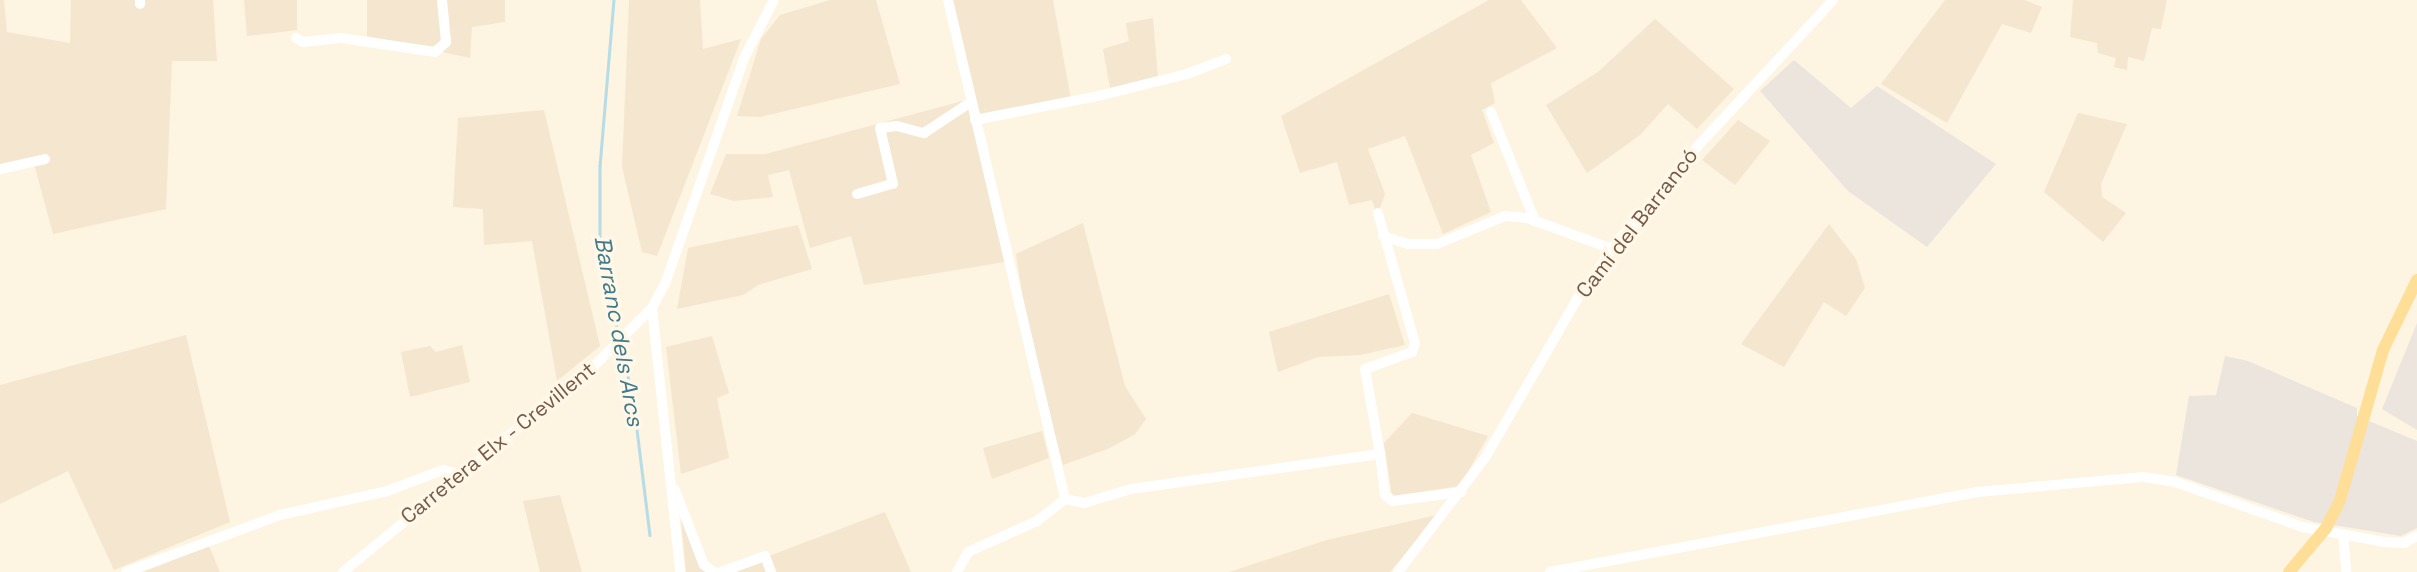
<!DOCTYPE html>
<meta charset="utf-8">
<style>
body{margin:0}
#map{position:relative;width:2417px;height:572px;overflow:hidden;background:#fdf4e1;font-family:"Space Grotesk",sans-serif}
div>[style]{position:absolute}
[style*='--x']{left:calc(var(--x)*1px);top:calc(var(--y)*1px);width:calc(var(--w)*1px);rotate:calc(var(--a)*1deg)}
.residential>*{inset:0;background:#f5e6cf}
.industrial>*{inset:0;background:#ece5dd}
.stream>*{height:2.5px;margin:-1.25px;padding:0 1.25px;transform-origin:1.25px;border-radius:1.25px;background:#b5dce7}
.minor>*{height:10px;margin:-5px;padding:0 5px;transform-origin:5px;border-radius:5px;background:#fff}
.major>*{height:12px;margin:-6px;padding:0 6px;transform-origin:6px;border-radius:6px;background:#ffdf97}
span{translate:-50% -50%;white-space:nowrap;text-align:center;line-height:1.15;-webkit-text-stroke:7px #fff8e8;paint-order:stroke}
.street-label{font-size:21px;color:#755b47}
.water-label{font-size:23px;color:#40798a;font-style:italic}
</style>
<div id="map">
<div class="residential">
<i style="clip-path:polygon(0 0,4px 0,7px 32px,70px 43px,71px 0,213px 0,217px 61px,172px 61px,166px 209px,53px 234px,33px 160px,0 166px)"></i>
<i style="clip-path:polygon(244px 0,297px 0,297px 30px,247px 36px)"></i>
<i style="clip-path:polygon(367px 0,505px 0,505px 22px,472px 27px,470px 58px,367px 36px)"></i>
<i style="clip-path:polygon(629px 0,700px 0,703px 49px,741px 39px,657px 256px,642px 252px,622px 167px)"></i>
<i style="clip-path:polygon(830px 0,876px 0,900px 84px,760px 117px,737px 116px,761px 39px,780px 15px)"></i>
<i style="clip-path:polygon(952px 0,1053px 0,1071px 100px,980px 115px)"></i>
<i style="clip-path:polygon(1489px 0,1521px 0,1557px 48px,1491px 83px,1495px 103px,1482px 110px,1494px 143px,1471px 155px,1491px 212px,1443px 234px,1405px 136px,1368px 149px,1385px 194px,1380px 208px,1375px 209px,1372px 200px,1349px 205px,1337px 162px,1300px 173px,1281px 116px)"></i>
<i style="clip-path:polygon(1945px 0,2025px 0,2042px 7px,2031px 33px,2002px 24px,1947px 123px,1881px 84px)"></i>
<i style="clip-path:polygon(2073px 0,2167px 0,2161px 29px,2152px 28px,2144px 61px,2128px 57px,2127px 70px,2114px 67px,2116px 58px,2098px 53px,2097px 43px,2070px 37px)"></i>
<i style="clip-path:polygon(1153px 18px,1158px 78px,1110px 88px,1103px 49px,1129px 41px,1126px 23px)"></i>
<i style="clip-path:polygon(1655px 19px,1734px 89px,1697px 129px,1668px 104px,1640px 135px,1587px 173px,1546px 105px,1598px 72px)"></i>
<i style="clip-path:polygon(966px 100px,1005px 262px,864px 285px,851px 236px,810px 248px,789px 170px,768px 175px,773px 197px,734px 201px,710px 194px,726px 154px,766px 154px)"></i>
<i style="clip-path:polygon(544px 110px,600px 346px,557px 381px,532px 241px,484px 245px,483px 209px,453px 207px,458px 118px)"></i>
<i style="clip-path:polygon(2078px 113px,2127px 124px,2101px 184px,2102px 197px,2126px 213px,2103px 242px,2044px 192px)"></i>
<i style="clip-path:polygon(1738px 120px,1770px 141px,1735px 185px,1702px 160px)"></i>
<i style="clip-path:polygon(1083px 223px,1125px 386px,1146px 419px,1135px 434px,1110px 448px,1063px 465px,1029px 339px,1016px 254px)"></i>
<i style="clip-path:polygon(1829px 224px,1856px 259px,1865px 288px,1846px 316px,1824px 302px,1784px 367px,1741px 344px)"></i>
<i style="clip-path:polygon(798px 225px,812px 269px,758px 285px,743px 295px,677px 309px,688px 248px)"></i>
<i style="clip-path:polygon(1389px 294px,1405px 345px,1360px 355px,1318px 357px,1278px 372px,1269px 332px)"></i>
<i style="clip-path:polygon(186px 335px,230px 522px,114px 570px,68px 471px,0 504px,0 385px)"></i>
<i style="clip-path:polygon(712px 336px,729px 393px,717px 398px,729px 458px,681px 474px,666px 347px)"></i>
<i style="clip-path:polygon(462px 345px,470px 382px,410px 397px,401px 352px,430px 346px,436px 352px)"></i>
<i style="clip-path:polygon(1412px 413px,1488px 436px,1460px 486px,1392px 496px,1384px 443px)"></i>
<i style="clip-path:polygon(1042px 431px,1049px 458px,992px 479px,983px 448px)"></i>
<i style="clip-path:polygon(560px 495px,582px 572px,540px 572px,523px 501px)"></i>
<i style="clip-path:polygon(885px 512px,911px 572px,686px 572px,681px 519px,708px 572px,769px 556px)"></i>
<i style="clip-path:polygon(1437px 515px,1390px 572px,1229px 572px,1327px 540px)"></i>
<i style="clip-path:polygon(209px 546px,220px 572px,143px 572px)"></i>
</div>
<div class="industrial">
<i style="clip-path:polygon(1794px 60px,1851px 108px,1877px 86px,1996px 164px,1927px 247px,1848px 191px,1760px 91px)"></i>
<i style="clip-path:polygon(2417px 323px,2417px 430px,2382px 409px)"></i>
<i style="clip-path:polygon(2225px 356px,2248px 361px,2357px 408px,2357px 416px,2417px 441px,2417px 528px,2401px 536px,2314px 522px,2176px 475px,2189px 396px,2216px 395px)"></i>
</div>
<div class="stream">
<i style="--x:614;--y:0;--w:166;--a:94.8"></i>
<i style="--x:600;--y:165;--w:87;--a:90"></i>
<i style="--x:600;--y:252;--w:87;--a:77.4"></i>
<i style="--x:621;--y:343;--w:63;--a:78.2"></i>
<i style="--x:634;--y:405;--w:131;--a:83"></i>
</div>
<div class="minor">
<i style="--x:140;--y:0;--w:4;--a:90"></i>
<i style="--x:948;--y:0;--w:513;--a:76.8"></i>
<i style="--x:296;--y:38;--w:8;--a:30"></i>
<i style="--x:303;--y:42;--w:38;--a:-6"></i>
<i style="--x:341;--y:38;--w:95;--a:8.5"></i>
<i style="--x:435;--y:52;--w:15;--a:-42"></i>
<i style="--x:446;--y:42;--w:42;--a:-95.4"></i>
<i style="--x:1491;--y:112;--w:118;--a:68"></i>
<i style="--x:975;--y:120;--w:125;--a:-11"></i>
<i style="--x:1098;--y:96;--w:92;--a:-13.9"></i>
<i style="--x:1187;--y:74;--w:42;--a:-21"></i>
<i style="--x:0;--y:169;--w:46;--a:-12.5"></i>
<i style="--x:857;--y:194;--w:37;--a:-16"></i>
<i style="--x:893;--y:184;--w:57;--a:-103.1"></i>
<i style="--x:880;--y:128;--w:17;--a:-7"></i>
<i style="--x:897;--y:126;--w:28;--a:15"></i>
<i style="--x:924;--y:133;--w:56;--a:-33.4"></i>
<i style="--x:1383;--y:236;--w:26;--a:18"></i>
<i style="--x:1408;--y:244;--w:29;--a:0"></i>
<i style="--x:1437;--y:244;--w:74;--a:-22.4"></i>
<i style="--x:1505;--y:216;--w:22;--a:5"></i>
<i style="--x:1527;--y:218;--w:90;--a:20"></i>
<i style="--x:652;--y:308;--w:265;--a:83.9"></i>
<i style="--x:1380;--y:454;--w:41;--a:83"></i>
<i style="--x:1385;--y:495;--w:10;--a:37"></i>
<i style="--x:1393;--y:501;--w:69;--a:-7.5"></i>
<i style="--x:675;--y:490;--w:80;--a:68.9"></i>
<i style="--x:704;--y:565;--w:12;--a:35"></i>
<i style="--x:1065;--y:499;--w:19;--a:12"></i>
<i style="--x:1084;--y:503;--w:49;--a:-16.6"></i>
<i style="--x:1131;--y:489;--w:251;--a:-8"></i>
<i style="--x:1380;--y:454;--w:86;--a:-100"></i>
<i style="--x:1365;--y:369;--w:50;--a:-19.9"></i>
<i style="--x:1412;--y:352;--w:9;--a:-72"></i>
<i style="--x:1415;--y:343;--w:135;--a:-105.9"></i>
<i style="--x:2343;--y:534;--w:38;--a:85"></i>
<i style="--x:126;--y:572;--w:164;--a:-20.3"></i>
<i style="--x:280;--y:515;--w:110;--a:-12.6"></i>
<i style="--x:387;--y:491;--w:60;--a:-20.6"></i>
<i style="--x:443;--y:470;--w:16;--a:14"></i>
<i style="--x:343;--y:572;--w:325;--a:-39.4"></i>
<i style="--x:594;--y:366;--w:82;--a:-45"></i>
<i style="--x:652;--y:308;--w:27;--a:-62"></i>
<i style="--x:665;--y:284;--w:239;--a:-70.7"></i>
<i style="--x:744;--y:58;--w:65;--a:-62.7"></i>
<i style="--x:721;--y:572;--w:47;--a:-20"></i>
<i style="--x:765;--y:556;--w:17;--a:69"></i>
<i style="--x:957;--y:572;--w:23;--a:-61"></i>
<i style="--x:968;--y:552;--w:76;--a:-24.2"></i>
<i style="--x:1037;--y:521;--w:36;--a:-38"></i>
<i style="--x:1398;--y:572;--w:143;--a:-52.7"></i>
<i style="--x:1485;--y:458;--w:184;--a:-59.9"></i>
<i style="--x:1577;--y:299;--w:75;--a:-54.8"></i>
<i style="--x:1620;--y:238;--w:49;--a:-45"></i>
<i style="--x:1655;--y:203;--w:70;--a:-53.1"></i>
<i style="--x:1697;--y:147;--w:200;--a:-47.2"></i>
<i style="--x:1550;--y:572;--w:435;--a:-10.6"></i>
<i style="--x:1978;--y:492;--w:167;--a:-5.2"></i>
<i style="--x:2144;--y:477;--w:31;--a:9"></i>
<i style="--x:2175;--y:482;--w:136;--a:19.4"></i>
<i style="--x:2303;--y:527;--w:82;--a:10.5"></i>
<i style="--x:2384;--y:542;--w:20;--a:3"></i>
<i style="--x:2404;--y:543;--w:15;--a:-28"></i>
</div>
<div class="major">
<i style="--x:2289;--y:572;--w:57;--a:-49.9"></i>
<i style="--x:2326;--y:528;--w:31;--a:-63"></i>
<i style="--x:2340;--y:500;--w:156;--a:-74"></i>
<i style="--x:2383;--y:350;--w:78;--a:-64.1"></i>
</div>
<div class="street-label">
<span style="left:1637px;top:223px;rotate:-52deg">Camí del Barrancó</span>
<span style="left:498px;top:443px;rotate:-39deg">Carretera Elx - Crevillent</span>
</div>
<div class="water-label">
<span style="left:619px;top:331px;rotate:80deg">Barranc dels Arcs</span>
</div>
</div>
